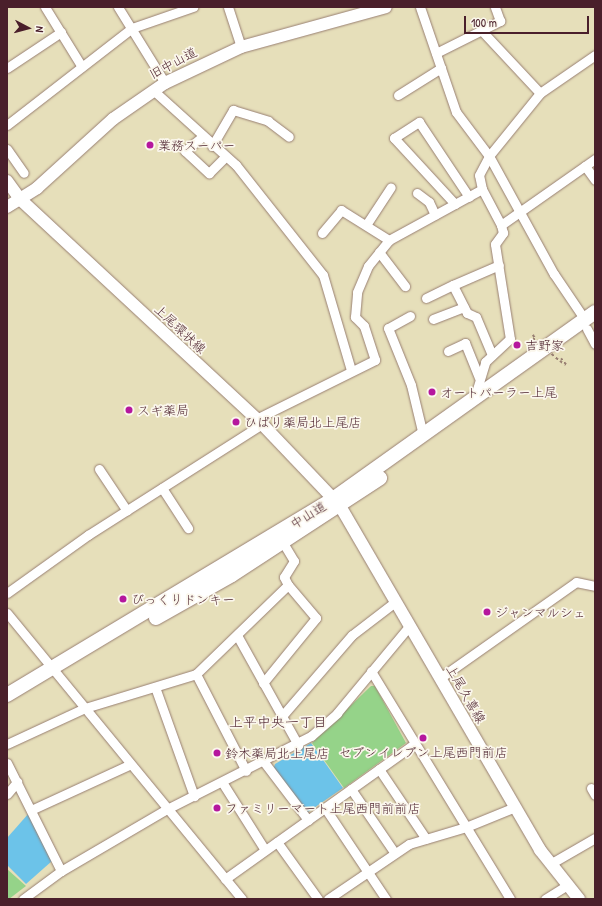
<!DOCTYPE html>
<meta charset="utf-8">
<style>
body{margin:0}
#map{position:relative;width:602px;height:906px;overflow:hidden;background:#e6dfba;font-family:"Patrick Hand","Klee One",sans-serif}
div>[style]{position:absolute}
[style*='--x']{left:calc(var(--x)*1px);top:calc(var(--y)*1px);width:calc(var(--w)*1px);rotate:calc(var(--a)*1deg)}
.green>*{inset:0;background:#95d389}
.water>*{inset:0;background:#6cc3e9}
.path>*{height:1.5px;margin-top:-0.75px;transform-origin:0;background:repeating-linear-gradient(90deg,#987f72 0 3px,transparent 0 6px)}
.roads{filter:drop-shadow(0 0 1px #987f72) drop-shadow(0 0 1px #987f72)}
.minor>*{height:9px;margin:-4.5px;padding:0 4.5px;transform-origin:4.5px;border-radius:4.5px;background:#fff}
.major>*{height:12px;margin:-6px;padding:0 6px;transform-origin:6px;border-radius:6px;background:#fff}
.highway>*{height:14px;margin:-7px;padding:0 7px;transform-origin:7px;border-radius:7px;background:#fff}
.path-bridge>*{height:1.5px;margin-top:-0.75px;transform-origin:0;background:repeating-linear-gradient(90deg,#987f72 0 3px,transparent 0 6px)}
.dots>*{width:11px;height:11px;translate:-50% -50%;box-sizing:border-box;border:2px solid #fbf7ec;border-radius:50%}
span{translate:-50% -50%;white-space:nowrap;text-align:center;line-height:1.15;-webkit-text-stroke:3.5px #fbf7ec;paint-order:stroke}
.street-label{font-size:13px;color:#4a1f2b}
.poi-label{font-size:13px;color:#4a1f2b}
.left{translate:0 -50%;text-align:left}
.neighbourhood-label{font-size:14px;color:#4a1f2b}
.frame{position:absolute;inset:0;border:8px solid #4a1f2b;pointer-events:none}
.north{position:absolute;left:8px;top:8px;width:40px;height:40px;-webkit-text-stroke:3px #fbf7ec;paint-order:stroke;rotate:96deg;font-size:11px;font-weight:700;line-height:16px;text-align:center;color:#4a1f2b}
.north::after{content:'';display:block;margin:auto;width:14px;height:18px;background:#4a1f2b;clip-path:polygon(50% 0,100% 100%,50% 72%,0 100%)}
.scale{position:absolute;left:464px;top:16px;width:125px;height:18px;box-sizing:border-box;border:2px solid #4a1f2b;border-top:0;padding-left:5px;font-size:12px;line-height:14px;white-space:nowrap;color:#4a1f2b;-webkit-text-stroke:3px #fbf7ec;paint-order:stroke}
</style>
<div id="map">
<div class="green">
<i style="clip-path:polygon(371px 686px,375px 686px,406px 743px,344px 788px,312px 743px)"></i>
<i style="clip-path:polygon(7px 869px,26px 886px,9px 899px,7px 899px)"></i>
</div>
<div class="water">
<i style="clip-path:polygon(311px 743px,343px 788px,305px 814px,273px 770px,275px 764px)"></i>
<i style="clip-path:polygon(29px 813px,52px 861px,26px 884px,7px 865px,7px 838px)"></i>
</div>
<div class="path">
<i style="--x:534;--y:341;--w:6;--a:-99"></i>
<i style="--x:533;--y:335;--w:7;--a:56"></i>
<i style="--x:560;--y:361;--w:7;--a:34"></i>
<i style="--x:566;--y:365;--w:8;--a:-130"></i>
</div>
<div class="roads">
<div class="minor">
<i style="--x:45;--y:7;--w:70;--a:58.3"></i>
<i style="--x:118;--y:7;--w:89;--a:58.3"></i>
<i style="--x:228;--y:7;--w:42;--a:72"></i>
<i style="--x:420;--y:7;--w:111;--a:71.1"></i>
<i style="--x:456;--y:112;--w:55;--a:53.1"></i>
<i style="--x:489;--y:156;--w:135;--a:61.2"></i>
<i style="--x:554;--y:274;--w:55;--a:56"></i>
<i style="--x:482;--y:31;--w:85;--a:46.9"></i>
<i style="--x:436;--y:53;--w:72;--a:-26.6"></i>
<i style="--x:500;--y:21;--w:15;--a:-110"></i>
<i style="--x:7;--y:68;--w:65;--a:-33.7"></i>
<i style="--x:153;--y:90;--w:112;--a:42.1"></i>
<i style="--x:236;--y:165;--w:140;--a:51.7"></i>
<i style="--x:323;--y:275;--w:99;--a:73.6"></i>
<i style="--x:398;--y:95;--w:51;--a:-32.1"></i>
<i style="--x:7;--y:125;--w:158;--a:-37.8"></i>
<i style="--x:132;--y:28;--w:65;--a:-19"></i>
<i style="--x:202;--y:137;--w:22;--a:141"></i>
<i style="--x:185;--y:151;--w:33;--a:43"></i>
<i style="--x:209;--y:173;--w:23;--a:-45"></i>
<i style="--x:212;--y:146;--w:42;--a:-59.7"></i>
<i style="--x:233;--y:110;--w:37;--a:17"></i>
<i style="--x:268;--y:121;--w:26;--a:37"></i>
<i style="--x:7;--y:149;--w:29;--a:55"></i>
<i style="--x:585;--y:166;--w:17;--a:54"></i>
<i style="--x:417;--y:193;--w:15;--a:37"></i>
<i style="--x:429;--y:202;--w:14;--a:65"></i>
<i style="--x:455;--y:204;--w:90;--a:-132.7"></i>
<i style="--x:394;--y:138;--w:30;--a:-33"></i>
<i style="--x:419;--y:122;--w:90;--a:56.3"></i>
<i style="--x:366;--y:225;--w:45;--a:-56.7"></i>
<i style="--x:501;--y:225;--w:41;--a:-117.8"></i>
<i style="--x:482;--y:189;--w:14;--a:-102"></i>
<i style="--x:479;--y:175;--w:21;--a:-62"></i>
<i style="--x:489;--y:156;--w:81;--a:-51"></i>
<i style="--x:540;--y:93;--w:67;--a:-34.6"></i>
<i style="--x:322;--y:233;--w:30;--a:-50"></i>
<i style="--x:341;--y:210;--w:57;--a:32"></i>
<i style="--x:379;--y:252;--w:43;--a:52.6"></i>
<i style="--x:426;--y:298;--w:30;--a:-26"></i>
<i style="--x:410;--y:316;--w:25;--a:151"></i>
<i style="--x:388;--y:328;--w:61;--a:68"></i>
<i style="--x:411;--y:385;--w:51;--a:76.5"></i>
<i style="--x:433;--y:319;--w:33;--a:-21"></i>
<i style="--x:587;--y:329;--w:17;--a:62"></i>
<i style="--x:448;--y:351;--w:19;--a:-25"></i>
<i style="--x:465;--y:343;--w:37;--a:68"></i>
<i style="--x:492;--y:355;--w:41;--a:-112.8"></i>
<i style="--x:476;--y:317;--w:10;--a:-156"></i>
<i style="--x:467;--y:313;--w:31;--a:-117"></i>
<i style="--x:453;--y:285;--w:50;--a:-23.5"></i>
<i style="--x:474;--y:399;--w:39;--a:-73"></i>
<i style="--x:485;--y:362;--w:34;--a:-43"></i>
<i style="--x:510;--y:339;--w:96;--a:-99"></i>
<i style="--x:495;--y:244;--w:14;--a:-54"></i>
<i style="--x:503;--y:233;--w:8;--a:-104"></i>
<i style="--x:501;--y:225;--w:115;--a:-35.1"></i>
<i style="--x:256;--y:419;--w:133;--a:-26.4"></i>
<i style="--x:375;--y:360;--w:36;--a:-108"></i>
<i style="--x:364;--y:326;--w:13;--a:-135"></i>
<i style="--x:355;--y:317;--w:25;--a:-85"></i>
<i style="--x:357;--y:292;--w:28;--a:-67"></i>
<i style="--x:368;--y:266;--w:33;--a:-51"></i>
<i style="--x:389;--y:240;--w:106;--a:-28.7"></i>
<i style="--x:99;--y:469;--w:50;--a:56.3"></i>
<i style="--x:162;--y:488;--w:48;--a:57"></i>
<i style="--x:7;--y:593;--w:100;--a:-35.6"></i>
<i style="--x:88;--y:535;--w:206;--a:-32.5"></i>
<i style="--x:7;--y:613;--w:370;--a:50.6"></i>
<i style="--x:238;--y:637;--w:124;--a:60.9"></i>
<i style="--x:371;--y:671;--w:267;--a:58.6"></i>
<i style="--x:196;--y:674;--w:109;--a:62.7"></i>
<i style="--x:440;--y:678;--w:166;--a:-35.2"></i>
<i style="--x:576;--y:582;--w:19;--a:12"></i>
<i style="--x:263;--y:683;--w:84;--a:-50.8"></i>
<i style="--x:316;--y:618;--w:43;--a:-130.3"></i>
<i style="--x:288;--y:585;--w:9;--a:-117"></i>
<i style="--x:284;--y:577;--w:19;--a:-58"></i>
<i style="--x:294;--y:561;--w:21;--a:-121"></i>
<i style="--x:155;--y:687;--w:116;--a:70.3"></i>
<i style="--x:282;--y:716;--w:107;--a:-49.2"></i>
<i style="--x:352;--y:635;--w:54;--a:-37.5"></i>
<i style="--x:7;--y:744;--w:86;--a:-24.8"></i>
<i style="--x:85;--y:708;--w:116;--a:-17"></i>
<i style="--x:196;--y:674;--w:128;--a:-44.1"></i>
<i style="--x:264;--y:762;--w:73;--a:52.8"></i>
<i style="--x:7;--y:763;--w:121;--a:63.4"></i>
<i style="--x:379;--y:769;--w:84;--a:56.1"></i>
<i style="--x:222;--y:782;--w:80;--a:57.7"></i>
<i style="--x:591;--y:788;--w:8;--a:60"></i>
<i style="--x:351;--y:789;--w:76;--a:55.7"></i>
<i style="--x:7;--y:794;--w:16;--a:-50"></i>
<i style="--x:325;--y:808;--w:110;--a:56.2"></i>
<i style="--x:31;--y:810;--w:108;--a:-24.7"></i>
<i style="--x:277;--y:842;--w:70;--a:54.3"></i>
<i style="--x:550;--y:864;--w:52;--a:-30"></i>
<i style="--x:225;--y:879;--w:232;--a:-35.5"></i>
<i style="--x:23;--y:899;--w:47;--a:-36.4"></i>
<i style="--x:61;--y:871;--w:121;--a:-30.4"></i>
<i style="--x:165;--y:810;--w:164;--a:-26.9"></i>
<i style="--x:311;--y:736;--w:35;--a:-41"></i>
<i style="--x:337;--y:713;--w:114;--a:-50.3"></i>
<i style="--x:328;--y:899;--w:98;--a:-34.2"></i>
<i style="--x:409;--y:844;--w:59;--a:-16.6"></i>
<i style="--x:466;--y:827;--w:53;--a:-22.2"></i>
<i style="--x:545;--y:899;--w:26;--a:-32"></i>
</div>
<div class="major">
<i style="--x:7;--y:181;--w:24;--a:54"></i>
<i style="--x:21;--y:200;--w:329;--a:42.9"></i>
<i style="--x:262;--y:424;--w:113;--a:46.4"></i>
<i style="--x:340;--y:506;--w:398;--a:59.8"></i>
<i style="--x:540;--y:850;--w:63;--a:51.5"></i>
<i style="--x:7;--y:207;--w:36;--a:-32"></i>
<i style="--x:37;--y:188;--w:103;--a:-42.2"></i>
<i style="--x:113;--y:119;--w:63;--a:-34.7"></i>
<i style="--x:165;--y:83;--w:84;--a:-25.3"></i>
<i style="--x:241;--y:47;--w:150;--a:-15.4"></i>
</div>
<div class="highway">
<i style="--x:156;--y:618;--w:87;--a:-29.5"></i>
<i style="--x:232;--y:575;--w:177;--a:-33.2"></i>
<i style="--x:7;--y:695;--w:380;--a:-31"></i>
<i style="--x:333;--y:499;--w:322;--a:-35.5"></i>
</div>
</div>
<div class="path-bridge">
<i style="--x:538;--y:342;--w:29;--a:41"></i>
</div>
<div class="dots">
<i style="left:150px;top:145px;background:#b5179e"></i>
<i style="left:517px;top:345px;background:#b5179e"></i>
<i style="left:432px;top:392px;background:#b5179e"></i>
<i style="left:129px;top:410px;background:#b5179e"></i>
<i style="left:236px;top:422px;background:#b5179e"></i>
<i style="left:123px;top:599px;background:#b5179e"></i>
<i style="left:487px;top:612px;background:#b5179e"></i>
<i style="left:423px;top:738px;background:#b5179e"></i>
<i style="left:217px;top:753px;background:#b5179e"></i>
<i style="left:217px;top:808px;background:#b5179e"></i>
</div>
<div class="street-label">
<span style="left:173px;top:63px;rotate:-28deg">旧中山道</span>
<span style="left:180px;top:329px;rotate:43deg">上尾環状線</span>
<span style="left:308px;top:515px;rotate:-32deg">中山道</span>
<span style="left:466px;top:694px;rotate:60deg">上尾久喜線</span>
</div>
<div class="poi-label">
<span class="left" style="left:158px;top:145px">業務スーパー</span>
<span class="left" style="left:525px;top:345px">吉野家</span>
<span class="left" style="left:440px;top:392px">オートパーラー上尾</span>
<span class="left" style="left:137px;top:410px">スギ薬局</span>
<span class="left" style="left:244px;top:422px">ひばり薬局北上尾店</span>
<span class="left" style="left:131px;top:599px">びっくりドンキー</span>
<span class="left" style="left:495px;top:612px">ジャンマルシェ</span>
<span style="left:423px;top:752px">セブンイレブン上尾西門前店</span>
<span class="left" style="left:225px;top:753px">鈴木薬局北上尾店</span>
<span class="left" style="left:225px;top:808px">ファミリーマート上尾西門前前店</span>
</div>
<div class="neighbourhood-label">
<span style="left:278px;top:722px">上平中央一丁目</span>
</div>
<div class="frame"></div>
<div class="north">N</div>
<div class="scale">100 m</div>
</div>
